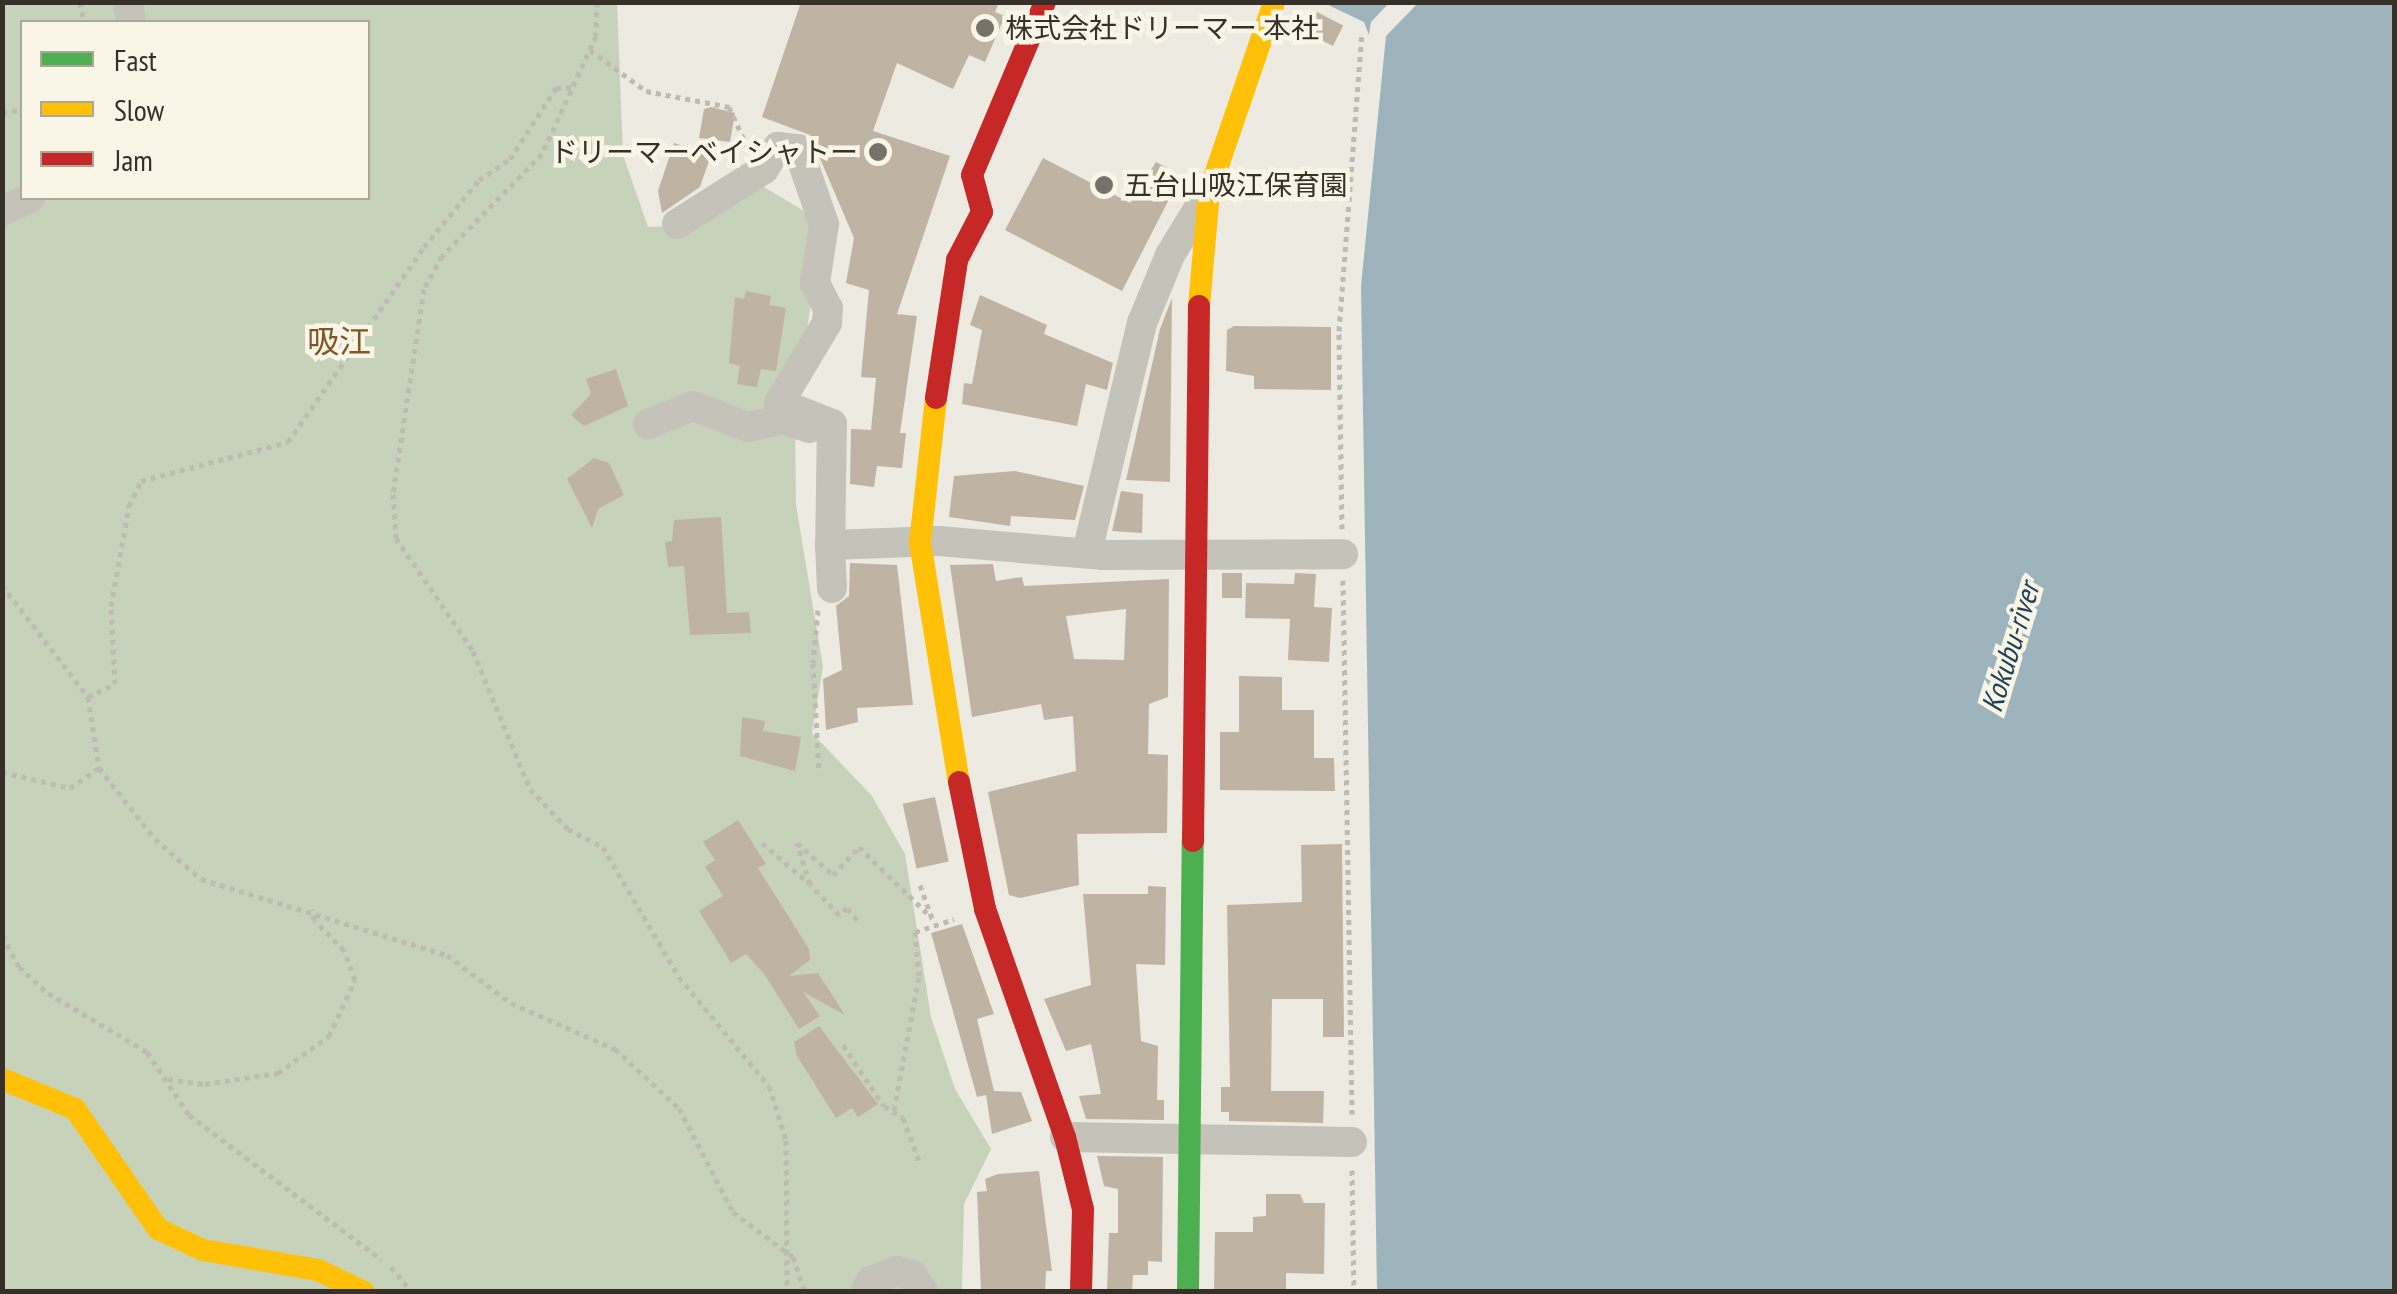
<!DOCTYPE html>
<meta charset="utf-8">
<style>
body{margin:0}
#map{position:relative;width:2397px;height:1294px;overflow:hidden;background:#eceae1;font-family:"PT Sans Narrow","Noto Sans JP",sans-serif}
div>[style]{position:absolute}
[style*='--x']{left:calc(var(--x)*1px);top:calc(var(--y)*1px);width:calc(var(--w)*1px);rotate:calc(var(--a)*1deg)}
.green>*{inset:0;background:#c7d2bb}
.water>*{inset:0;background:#9eb4bd}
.building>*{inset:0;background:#bfb4a3;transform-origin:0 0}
.path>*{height:5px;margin-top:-2.5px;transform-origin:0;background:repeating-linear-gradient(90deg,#bebbb2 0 5px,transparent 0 10px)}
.street>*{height:30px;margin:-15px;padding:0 15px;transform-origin:15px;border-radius:15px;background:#c5c2ba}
.fast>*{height:22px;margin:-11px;padding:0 11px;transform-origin:11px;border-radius:11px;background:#4caf50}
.slow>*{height:22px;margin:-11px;padding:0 11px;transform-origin:11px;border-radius:11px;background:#ffc107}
.jam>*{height:22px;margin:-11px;padding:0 11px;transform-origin:11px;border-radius:11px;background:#c62828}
.dots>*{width:28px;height:28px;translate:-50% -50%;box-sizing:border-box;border:5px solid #f9f6e8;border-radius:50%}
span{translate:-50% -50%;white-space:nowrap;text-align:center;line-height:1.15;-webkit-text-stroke:9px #f9f6e8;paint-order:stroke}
.poi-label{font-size:28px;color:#363028}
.left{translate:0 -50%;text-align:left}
.right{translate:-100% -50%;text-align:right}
.water-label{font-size:30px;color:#1f4256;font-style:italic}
.quarter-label{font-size:32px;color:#825624}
.frame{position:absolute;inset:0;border:5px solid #363028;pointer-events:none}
.legend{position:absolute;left:20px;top:20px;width:350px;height:180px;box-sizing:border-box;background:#f9f6e8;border:2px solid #aba79b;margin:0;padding:12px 18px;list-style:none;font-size:30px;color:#363028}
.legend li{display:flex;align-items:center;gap:20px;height:50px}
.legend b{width:50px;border:2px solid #aba79b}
</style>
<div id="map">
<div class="green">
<i style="clip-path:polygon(evenodd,3px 3px,617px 3px,623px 155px,648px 227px,695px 225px,759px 184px,809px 214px,820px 234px,795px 422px,796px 505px,823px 667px,812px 733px,872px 796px,905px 854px,931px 1017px,955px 1089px,991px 1149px,964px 1204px,962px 1291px,3px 1292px,3px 3px,22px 22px,368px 22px,368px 198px,22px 198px,22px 22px)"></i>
</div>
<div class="water">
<i style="clip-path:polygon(1419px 2px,2394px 3px,2394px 1291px,1377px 1291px,1361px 286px,1386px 36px)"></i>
<i style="clip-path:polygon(1324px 3px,1389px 3px,1371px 22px,1369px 35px,1364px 22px)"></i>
</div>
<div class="building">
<i style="clip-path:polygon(801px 2px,999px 2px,995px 12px,1005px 16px,985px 62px,969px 55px,953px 89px,897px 63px,873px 131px,950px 156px,897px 314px,917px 316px,900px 433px,906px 433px,902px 468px,877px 466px,874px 487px,850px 484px,851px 429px,871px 430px,876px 378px,861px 377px,869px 290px,846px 283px,854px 238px,810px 135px,762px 117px)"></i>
<i style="left:1313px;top:10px;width:34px;height:23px;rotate:27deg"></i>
<i style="clip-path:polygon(711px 107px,735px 113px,730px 142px,699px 138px,704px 109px)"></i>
<i style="clip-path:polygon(674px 143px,711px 155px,700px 187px,662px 213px,658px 191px)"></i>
<i style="clip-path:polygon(1043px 158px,1130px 203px,1156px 162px,1181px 176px,1122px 291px,1005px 230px)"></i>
<i style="clip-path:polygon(746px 291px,771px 296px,769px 305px,786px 308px,776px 371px,761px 369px,757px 387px,737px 384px,740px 366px,729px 363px,735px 297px,744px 299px)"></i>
<i style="clip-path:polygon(980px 295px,1047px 325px,1044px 334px,1113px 363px,1107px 390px,1086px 384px,1077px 426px,962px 404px,964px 383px,972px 384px,982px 330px,970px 325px)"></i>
<i style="clip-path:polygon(1172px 298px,1170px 482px,1126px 480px,1160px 329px)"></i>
<i style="clip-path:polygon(1234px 326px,1331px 327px,1331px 390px,1254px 389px,1254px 376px,1226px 371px,1227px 330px)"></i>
<i style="clip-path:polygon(616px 369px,628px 406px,584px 426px,571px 415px,591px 394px,586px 379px)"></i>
<i style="clip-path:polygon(594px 458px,609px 463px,624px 495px,598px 509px,592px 528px,567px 479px)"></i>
<i style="clip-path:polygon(1015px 471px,1084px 486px,1075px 520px,1011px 516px,1010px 526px,949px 517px,954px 476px)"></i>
<i style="clip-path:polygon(1121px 491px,1143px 494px,1142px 533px,1112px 531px)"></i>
<i style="clip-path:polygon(721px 517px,727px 613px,749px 612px,751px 633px,690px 635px,684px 566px,668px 567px,665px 542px,672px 541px,674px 520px)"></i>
<i style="clip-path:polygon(850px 563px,897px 565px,913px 705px,857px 708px,858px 722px,826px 730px,823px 679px,842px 670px,836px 606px,849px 596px)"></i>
<i style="clip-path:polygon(evenodd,993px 564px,996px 581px,1022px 577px,1024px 586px,1169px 579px,1168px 697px,1149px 704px,1148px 754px,1168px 755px,1167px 833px,1077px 834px,1079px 885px,1020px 898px,1009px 895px,988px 792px,1076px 771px,1073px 716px,1044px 720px,1041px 704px,972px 717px,950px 565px,993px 564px,1126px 609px,1124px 660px,1074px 659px,1066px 616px,1126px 609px)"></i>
<i style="left:1222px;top:573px;width:20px;height:25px"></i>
<i style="clip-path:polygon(1295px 573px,1316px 574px,1314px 607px,1332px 608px,1329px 662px,1288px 660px,1290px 619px,1245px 618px,1246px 583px,1294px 584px)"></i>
<i style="clip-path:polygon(1239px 676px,1282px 677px,1282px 710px,1314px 710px,1314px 758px,1334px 758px,1335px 791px,1220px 790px,1220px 732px,1239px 732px)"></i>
<i style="clip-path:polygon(742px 717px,765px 721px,763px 731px,801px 737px,795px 771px,740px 756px)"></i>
<i style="left:935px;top:797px;width:66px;height:33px;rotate:78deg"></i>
<i style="clip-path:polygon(738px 820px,766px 864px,758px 868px,809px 949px,810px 960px,789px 976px,818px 973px,845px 1015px,803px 992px,820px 1016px,799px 1029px,764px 974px,746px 954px,731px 963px,699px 911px,723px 896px,705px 867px,715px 860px,703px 842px)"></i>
<i style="clip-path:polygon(1342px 844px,1344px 1037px,1323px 1037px,1323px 999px,1272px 999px,1271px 1091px,1324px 1091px,1323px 1123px,1229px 1121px,1229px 1112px,1221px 1112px,1221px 1087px,1230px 1087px,1227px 905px,1302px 902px,1301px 845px)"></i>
<i style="clip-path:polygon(1148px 886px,1166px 887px,1165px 965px,1136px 964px,1141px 1041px,1158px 1046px,1157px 1100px,1164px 1100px,1164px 1120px,1086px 1119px,1079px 1096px,1101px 1094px,1091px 1044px,1066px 1051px,1044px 999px,1091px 985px,1083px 894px,1148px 894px)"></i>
<i style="clip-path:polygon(962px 924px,994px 1014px,977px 1019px,994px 1091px,1021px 1092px,1032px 1121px,992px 1134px,986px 1095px,977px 1097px,931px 933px)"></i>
<i style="clip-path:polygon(819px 1026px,878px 1104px,858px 1117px,852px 1108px,836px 1118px,797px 1056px,794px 1042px)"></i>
<i style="clip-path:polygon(1097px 1156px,1163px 1157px,1162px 1262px,1148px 1261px,1148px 1275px,1133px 1275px,1132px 1292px,1107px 1292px,1109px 1233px,1118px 1233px,1118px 1189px,1104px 1186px)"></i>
<i style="clip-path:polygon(1039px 1171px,1052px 1271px,1046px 1271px,1045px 1292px,981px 1292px,977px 1192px,987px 1191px,985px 1179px,998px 1174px)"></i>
<i style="clip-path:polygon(1266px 1194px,1300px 1194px,1304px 1203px,1325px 1203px,1324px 1274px,1286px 1273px,1286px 1292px,1214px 1292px,1215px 1232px,1253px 1232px,1253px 1217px,1266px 1216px)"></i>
</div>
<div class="path">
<i style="--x:80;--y:2;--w:20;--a:79"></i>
<i style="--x:597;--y:2;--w:34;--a:92"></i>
<i style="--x:596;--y:36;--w:130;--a:114.6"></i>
<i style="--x:542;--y:154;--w:143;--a:134.4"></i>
<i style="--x:442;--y:256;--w:38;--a:119"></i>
<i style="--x:424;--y:289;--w:207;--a:98.6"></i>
<i style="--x:393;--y:494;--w:44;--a:86.1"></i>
<i style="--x:396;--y:538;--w:137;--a:55.7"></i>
<i style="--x:473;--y:651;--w:149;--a:67.6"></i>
<i style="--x:530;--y:789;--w:55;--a:46.5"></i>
<i style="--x:568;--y:829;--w:39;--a:27"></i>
<i style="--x:603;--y:847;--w:151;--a:59.7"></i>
<i style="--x:679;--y:977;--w:141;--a:50.5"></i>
<i style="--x:769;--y:1086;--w:57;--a:72.5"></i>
<i style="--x:786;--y:1140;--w:152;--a:89.6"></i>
<i style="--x:590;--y:50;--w:69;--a:36.2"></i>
<i style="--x:646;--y:91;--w:85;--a:10.9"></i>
<i style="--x:729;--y:107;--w:43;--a:65.2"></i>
<i style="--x:2;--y:112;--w:20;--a:-6"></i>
<i style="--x:1342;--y:529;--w:198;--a:-90.9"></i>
<i style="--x:1339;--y:331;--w:297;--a:-85.6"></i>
<i style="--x:1343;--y:580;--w:534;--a:89.03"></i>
<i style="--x:2;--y:585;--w:141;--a:52.5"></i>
<i style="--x:88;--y:697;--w:72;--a:81.2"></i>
<i style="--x:99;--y:768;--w:90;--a:51.7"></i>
<i style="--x:155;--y:839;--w:61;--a:41"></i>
<i style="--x:201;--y:879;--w:257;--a:17.2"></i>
<i style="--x:447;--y:955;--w:80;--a:36.9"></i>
<i style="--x:511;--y:1003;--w:114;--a:23.9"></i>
<i style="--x:615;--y:1049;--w:87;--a:42.7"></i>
<i style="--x:679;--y:1108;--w:117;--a:62.6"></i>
<i style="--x:733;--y:1212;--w:75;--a:36.9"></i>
<i style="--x:793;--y:1257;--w:37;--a:71"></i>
<i style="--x:818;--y:610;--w:53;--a:95.4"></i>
<i style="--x:813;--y:663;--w:110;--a:86.9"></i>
<i style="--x:88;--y:697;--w:30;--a:-26"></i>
<i style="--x:115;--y:684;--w:78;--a:-92.9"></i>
<i style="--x:111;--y:606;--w:102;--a:-79.8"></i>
<i style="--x:129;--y:506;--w:28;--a:-64"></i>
<i style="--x:141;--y:481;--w:152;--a:-14.9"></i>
<i style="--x:288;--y:442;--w:238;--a:-55.1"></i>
<i style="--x:424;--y:247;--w:87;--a:-50.6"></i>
<i style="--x:479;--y:180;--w:37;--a:-34"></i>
<i style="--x:510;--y:159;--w:85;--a:-57.1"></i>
<i style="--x:556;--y:88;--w:19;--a:-3"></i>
<i style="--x:2;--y:772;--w:70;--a:13.2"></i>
<i style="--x:70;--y:788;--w:35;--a:-35"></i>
<i style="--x:762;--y:843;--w:63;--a:40.5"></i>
<i style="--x:857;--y:920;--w:16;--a:-130"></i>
<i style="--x:847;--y:908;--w:11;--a:139"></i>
<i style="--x:839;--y:915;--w:42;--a:-133.1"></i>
<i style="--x:810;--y:884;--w:43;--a:-107.6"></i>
<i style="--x:797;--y:843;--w:48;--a:41.6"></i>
<i style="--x:833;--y:875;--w:38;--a:-47"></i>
<i style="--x:859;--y:847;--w:102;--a:44.2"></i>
<i style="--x:932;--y:918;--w:37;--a:-110"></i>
<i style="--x:2;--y:936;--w:35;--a:61"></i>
<i style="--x:19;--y:967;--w:39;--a:42"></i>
<i style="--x:48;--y:993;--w:115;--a:30.8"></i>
<i style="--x:147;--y:1052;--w:76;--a:56.3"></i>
<i style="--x:189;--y:1115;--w:241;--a:36.9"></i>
<i style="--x:843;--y:1045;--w:73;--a:56.1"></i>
<i style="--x:884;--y:1106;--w:22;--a:32"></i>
<i style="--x:903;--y:1118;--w:46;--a:69.6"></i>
<i style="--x:168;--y:1079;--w:37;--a:8"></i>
<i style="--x:205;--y:1084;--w:74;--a:-8.6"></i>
<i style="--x:278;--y:1073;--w:63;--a:-36"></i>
<i style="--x:329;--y:1036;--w:62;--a:-65.1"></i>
<i style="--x:355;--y:980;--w:32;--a:-110"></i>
<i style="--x:344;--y:950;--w:42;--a:-135"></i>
<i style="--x:314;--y:920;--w:11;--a:-95"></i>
<i style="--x:894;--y:1110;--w:136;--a:-79.4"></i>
<i style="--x:919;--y:976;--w:44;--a:-95.2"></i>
<i style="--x:915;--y:932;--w:41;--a:-18.4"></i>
<i style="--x:1352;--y:1170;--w:122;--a:89.1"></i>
<i style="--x:391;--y:1267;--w:33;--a:50"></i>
</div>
<div class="street">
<i style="--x:128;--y:2;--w:20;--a:81"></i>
<i style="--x:2;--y:211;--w:31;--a:-25"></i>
<i style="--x:677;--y:224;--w:103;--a:-32.3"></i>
<i style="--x:764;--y:169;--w:26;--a:-58"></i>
<i style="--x:778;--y:147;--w:20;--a:6"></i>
<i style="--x:798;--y:149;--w:79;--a:70.9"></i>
<i style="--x:824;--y:224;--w:60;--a:98.7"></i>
<i style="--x:815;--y:283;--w:28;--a:63"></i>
<i style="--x:828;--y:308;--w:15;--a:94"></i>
<i style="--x:827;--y:323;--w:93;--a:121"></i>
<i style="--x:779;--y:403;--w:57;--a:21.6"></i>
<i style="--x:832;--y:424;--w:121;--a:90.9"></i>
<i style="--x:648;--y:424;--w:48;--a:-21.8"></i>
<i style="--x:693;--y:406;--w:59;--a:20.9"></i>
<i style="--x:748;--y:427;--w:35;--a:-13"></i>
<i style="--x:782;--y:419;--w:29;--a:18"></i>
<i style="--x:1087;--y:552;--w:236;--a:-76.5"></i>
<i style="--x:1142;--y:323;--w:74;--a:-67.6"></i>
<i style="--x:1170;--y:255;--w:57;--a:-58.5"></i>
<i style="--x:832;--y:588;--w:43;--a:-92.7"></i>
<i style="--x:830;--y:545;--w:109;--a:-2.1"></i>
<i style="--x:939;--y:541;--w:165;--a:4.9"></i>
<i style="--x:1103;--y:555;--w:240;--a:-0.2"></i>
<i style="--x:1065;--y:1137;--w:287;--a:1"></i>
<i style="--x:865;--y:1292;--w:13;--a:-61"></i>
<i style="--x:871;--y:1281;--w:28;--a:-21"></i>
<i style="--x:897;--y:1271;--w:16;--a:15"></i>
<i style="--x:912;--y:1275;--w:20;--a:57"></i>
</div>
<div class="fast">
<i style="--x:1188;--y:1292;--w:451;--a:-89.4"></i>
</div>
<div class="slow">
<i style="--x:1199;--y:306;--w:114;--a:-85"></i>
<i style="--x:1209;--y:192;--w:201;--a:-71.1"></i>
<i style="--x:936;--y:398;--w:145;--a:96.3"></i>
<i style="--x:920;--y:542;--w:243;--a:80.8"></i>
<i style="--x:2;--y:1079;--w:79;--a:22.3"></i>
<i style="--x:75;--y:1109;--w:146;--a:55.3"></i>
<i style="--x:158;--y:1229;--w:50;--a:25"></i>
<i style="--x:203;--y:1250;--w:117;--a:9.9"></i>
<i style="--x:318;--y:1270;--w:51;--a:25.6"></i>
</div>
<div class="jam">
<i style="--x:936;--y:398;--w:140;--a:-81.3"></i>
<i style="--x:957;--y:260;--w:54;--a:-62.5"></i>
<i style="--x:982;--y:212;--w:38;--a:-105"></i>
<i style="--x:972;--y:175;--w:188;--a:-67.1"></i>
<i style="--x:959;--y:782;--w:130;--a:78.4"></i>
<i style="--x:985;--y:909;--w:242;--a:70.7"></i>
<i style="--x:1065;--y:1137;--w:74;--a:76"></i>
<i style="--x:1083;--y:1209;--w:83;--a:91.4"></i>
<i style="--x:1193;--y:841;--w:535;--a:-89.36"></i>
</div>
<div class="dots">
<i style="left:985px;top:28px;background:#767169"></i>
<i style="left:878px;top:152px;background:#767169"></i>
<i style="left:1104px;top:185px;background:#767169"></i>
</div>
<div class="poi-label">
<span class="left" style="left:1005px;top:28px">株式会社ドリーマー 本社</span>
<span class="right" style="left:858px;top:152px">ドリーマーベイシャトー</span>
<span class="left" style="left:1124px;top:185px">五台山吸江保育園</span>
</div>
<div class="water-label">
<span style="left:2010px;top:647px;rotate:-73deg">Kokubu-river</span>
</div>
<div class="quarter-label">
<span style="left:339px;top:341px">吸江</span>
</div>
<div class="frame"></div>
<ul class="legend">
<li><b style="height:12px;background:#4caf50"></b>Fast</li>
<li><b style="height:12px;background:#ffc107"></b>Slow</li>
<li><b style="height:12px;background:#c62828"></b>Jam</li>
</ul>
</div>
